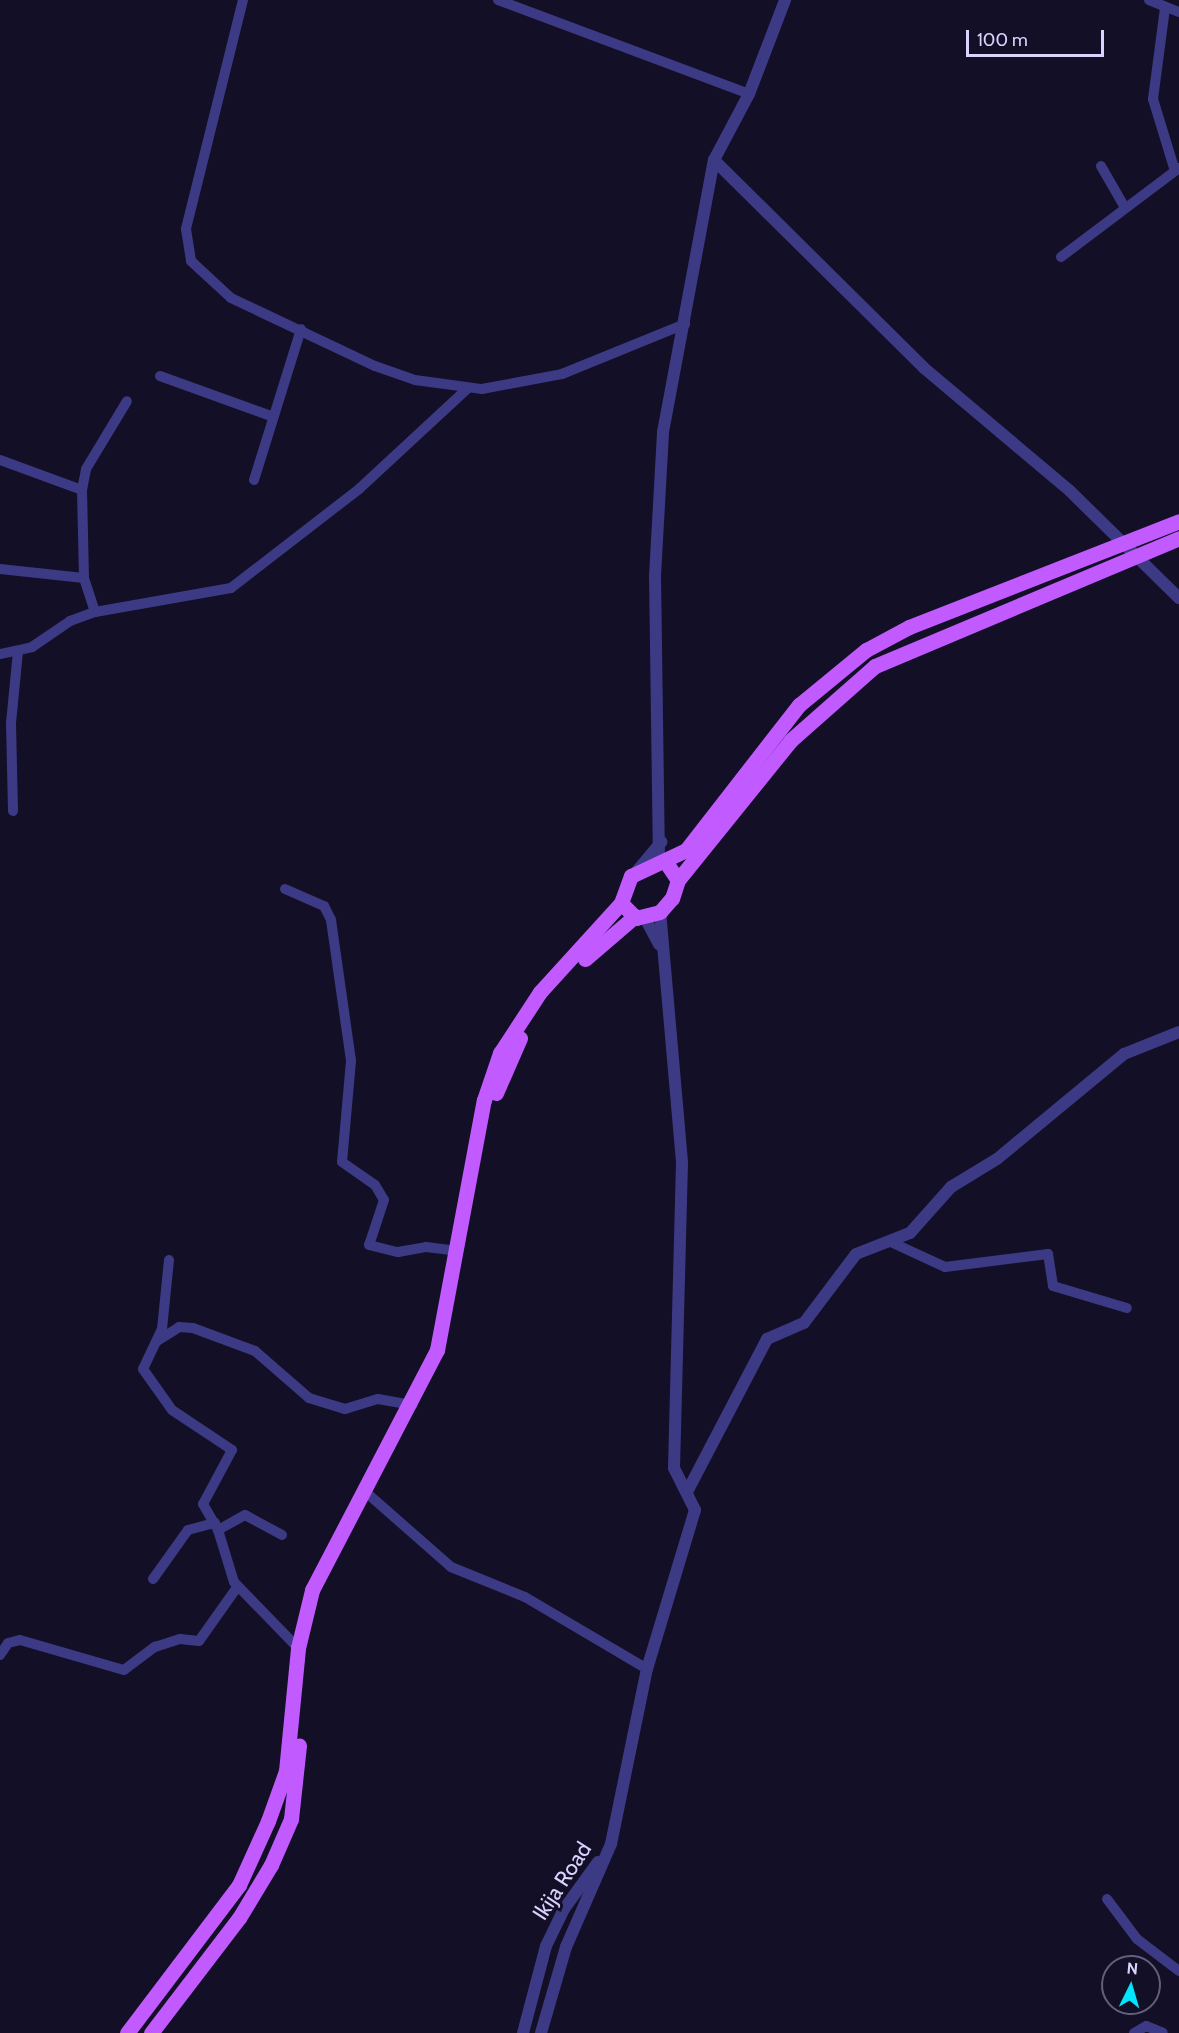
<!DOCTYPE html>
<style>
body{margin:0}
#map{position:relative;width:1179px;height:2033px;overflow:hidden;background:#130f26;font-family:Cabin,sans-serif}
div>[style]{position:absolute}
[style*='--x']{left:calc(var(--x)*1px);top:calc(var(--y)*1px);width:calc(var(--w)*1px);rotate:calc(var(--a)*1deg)}
.minor>*{height:10px;margin:-5px;padding:0 5px;transform-origin:5px;border-radius:5px;background:#3d3a85}
.tertiary>*{height:12px;margin:-6px;padding:0 6px;transform-origin:6px;border-radius:6px;background:#3d3a85}
.primary>*{height:15px;margin:-7.5px;padding:0 7.5px;transform-origin:7.5px;border-radius:7.5px;background:#c25bff}
span{translate:-50% -50%;white-space:nowrap;text-align:center;line-height:1.15;-webkit-text-stroke:6px #130f26;paint-order:stroke}
.street-label{font-size:22px;color:#d9d4ff}
.north{position:absolute;left:1101px;top:1955px;width:60px;height:60px;box-sizing:border-box;background:#130f26;border:2px solid #625e7d;border-radius:50%;rotate:5deg;font-size:16px;font-weight:700;line-height:24px;text-align:center;color:#d9d4ff}
.north::after{content:'';display:block;margin:auto;width:21px;height:27px;background:#00e5ff;clip-path:polygon(50% 0,100% 100%,50% 72%,0 100%)}
.scale{position:absolute;left:966px;top:30px;width:138px;height:27px;box-sizing:border-box;border:3px solid #d9d4ff;border-top:0;padding-left:8px;font-size:18px;line-height:21px;white-space:nowrap;color:#d9d4ff;-webkit-text-stroke:4px #130f26;paint-order:stroke}
</style>
<div id="map">
<div class="minor">
<i style="--x:243;--y:0;--w:236;--a:104"></i>
<i style="--x:186;--y:229;--w:32;--a:81"></i>
<i style="--x:191;--y:261;--w:54;--a:42.8"></i>
<i style="--x:231;--y:298;--w:159;--a:25.3"></i>
<i style="--x:375;--y:366;--w:42;--a:19.3"></i>
<i style="--x:415;--y:380;--w:68;--a:7.7"></i>
<i style="--x:482;--y:389;--w:81;--a:-10.6"></i>
<i style="--x:562;--y:374;--w:133;--a:-22.1"></i>
<i style="--x:498;--y:0;--w:268;--a:20.5"></i>
<i style="--x:1149;--y:0;--w:32;--a:22"></i>
<i style="--x:1165;--y:8;--w:92;--a:97.5"></i>
<i style="--x:1153;--y:99;--w:75;--a:73"></i>
<i style="--x:1101;--y:166;--w:46;--a:60.1"></i>
<i style="--x:1061;--y:257;--w:148;--a:-37"></i>
<i style="--x:160;--y:376;--w:118;--a:19.8"></i>
<i style="--x:0;--y:460;--w:87;--a:20.1"></i>
<i style="--x:254;--y:480;--w:158;--a:-72.7"></i>
<i style="--x:0;--y:569;--w:84;--a:6.1"></i>
<i style="--x:95;--y:612;--w:36;--a:-108"></i>
<i style="--x:84;--y:578;--w:88;--a:-91.3"></i>
<i style="--x:82;--y:490;--w:21;--a:-79"></i>
<i style="--x:86;--y:469;--w:79;--a:-58.9"></i>
<i style="--x:0;--y:654;--w:33;--a:-12"></i>
<i style="--x:32;--y:647;--w:46;--a:-34.4"></i>
<i style="--x:70;--y:621;--w:27;--a:-20"></i>
<i style="--x:95;--y:612;--w:138;--a:-10"></i>
<i style="--x:231;--y:588;--w:162;--a:-37.7"></i>
<i style="--x:359;--y:489;--w:149;--a:-42.8"></i>
<i style="--x:13;--y:811;--w:88;--a:-91.3"></i>
<i style="--x:11;--y:723;--w:71;--a:-84.4"></i>
<i style="--x:285;--y:889;--w:43;--a:23.6"></i>
<i style="--x:324;--y:906;--w:16;--a:63"></i>
<i style="--x:331;--y:920;--w:142;--a:81.9"></i>
<i style="--x:351;--y:1061;--w:101;--a:95.1"></i>
<i style="--x:342;--y:1162;--w:40;--a:34.9"></i>
<i style="--x:375;--y:1185;--w:17;--a:59"></i>
<i style="--x:384;--y:1200;--w:47;--a:108.4"></i>
<i style="--x:369;--y:1245;--w:30;--a:14"></i>
<i style="--x:398;--y:1252;--w:28;--a:-10"></i>
<i style="--x:426;--y:1247;--w:32;--a:7"></i>
<i style="--x:893;--y:1243;--w:57;--a:24.8"></i>
<i style="--x:945;--y:1267;--w:104;--a:-7.2"></i>
<i style="--x:1048;--y:1254;--w:32;--a:81"></i>
<i style="--x:1053;--y:1286;--w:77;--a:16.6"></i>
<i style="--x:169;--y:1260;--w:69;--a:95.8"></i>
<i style="--x:162;--y:1329;--w:44;--a:115.4"></i>
<i style="--x:143;--y:1369;--w:50;--a:54.7"></i>
<i style="--x:172;--y:1410;--w:72;--a:33.7"></i>
<i style="--x:232;--y:1450;--w:61;--a:118.2"></i>
<i style="--x:203;--y:1504;--w:30;--a:60"></i>
<i style="--x:218;--y:1530;--w:54;--a:72.9"></i>
<i style="--x:234;--y:1582;--w:92;--a:45.9"></i>
<i style="--x:157;--y:1341;--w:26;--a:-32"></i>
<i style="--x:179;--y:1327;--w:14;--a:4"></i>
<i style="--x:193;--y:1328;--w:66;--a:20.4"></i>
<i style="--x:255;--y:1351;--w:72;--a:41"></i>
<i style="--x:309;--y:1398;--w:38;--a:17"></i>
<i style="--x:345;--y:1409;--w:34;--a:-17"></i>
<i style="--x:378;--y:1399;--w:35;--a:10"></i>
<i style="--x:368;--y:1494;--w:111;--a:41.3"></i>
<i style="--x:451;--y:1567;--w:80;--a:22.1"></i>
<i style="--x:525;--y:1597;--w:142;--a:30.5"></i>
<i style="--x:218;--y:1530;--w:31;--a:-29"></i>
<i style="--x:245;--y:1515;--w:42;--a:28.4"></i>
<i style="--x:153;--y:1579;--w:60;--a:-54.5"></i>
<i style="--x:188;--y:1530;--w:28;--a:-15"></i>
<i style="--x:0;--y:1655;--w:14;--a:-56"></i>
<i style="--x:8;--y:1643;--w:12;--a:-14"></i>
<i style="--x:20;--y:1640;--w:108;--a:16.1"></i>
<i style="--x:124;--y:1670;--w:39;--a:-37"></i>
<i style="--x:155;--y:1647;--w:26;--a:-18"></i>
<i style="--x:180;--y:1639;--w:19;--a:6"></i>
<i style="--x:199;--y:1641;--w:67;--a:-54.7"></i>
<i style="--x:1107;--y:1899;--w:50;--a:53.1"></i>
<i style="--x:1137;--y:1939;--w:53;--a:37.3"></i>
<i style="--x:1134;--y:2033;--w:14;--a:-30"></i>
<i style="--x:1146;--y:2026;--w:18;--a:22"></i>
</div>
<div class="tertiary">
<i style="--x:714;--y:160;--w:296;--a:44.7"></i>
<i style="--x:924;--y:368;--w:191;--a:40.1"></i>
<i style="--x:1070;--y:491;--w:153;--a:44.5"></i>
<i style="--x:659;--y:861;--w:285;--a:-90.8"></i>
<i style="--x:655;--y:576;--w:144;--a:-86.8"></i>
<i style="--x:663;--y:432;--w:277;--a:-79.4"></i>
<i style="--x:714;--y:160;--w:75;--a:-62.1"></i>
<i style="--x:749;--y:94;--w:101;--a:-69"></i>
<i style="--x:637;--y:871;--w:38;--a:-50"></i>
<i style="--x:645;--y:918;--w:30;--a:62"></i>
<i style="--x:687;--y:1492;--w:173;--a:-62.4"></i>
<i style="--x:767;--y:1339;--w:40;--a:-23.4"></i>
<i style="--x:804;--y:1323;--w:86;--a:-53"></i>
<i style="--x:856;--y:1254;--w:58;--a:-21.3"></i>
<i style="--x:910;--y:1233;--w:62;--a:-48.3"></i>
<i style="--x:951;--y:1187;--w:54;--a:-31.3"></i>
<i style="--x:997;--y:1159;--w:165;--a:-39.6"></i>
<i style="--x:1124;--y:1054;--w:59;--a:-21.8"></i>
<i style="--x:523;--y:2033;--w:90;--a:-75.2"></i>
<i style="--x:546;--y:1946;--w:41;--a:-64.1"></i>
<i style="--x:564;--y:1909;--w:58;--a:-54.1"></i>
<i style="--x:541;--y:2033;--w:90;--a:-73.8"></i>
<i style="--x:566;--y:1947;--w:112;--a:-66.4"></i>
<i style="--x:611;--y:1844;--w:179;--a:-78.4"></i>
<i style="--x:647;--y:1669;--w:166;--a:-73.2"></i>
<i style="--x:695;--y:1510;--w:47;--a:-116.6"></i>
<i style="--x:674;--y:1468;--w:306;--a:-88.5"></i>
<i style="--x:682;--y:1162;--w:251;--a:-95"></i>
</div>
<div class="primary">
<i style="--x:665;--y:861;--w:23;--a:56"></i>
<i style="--x:678;--y:880;--w:19;--a:108"></i>
<i style="--x:672;--y:898;--w:18;--a:131"></i>
<i style="--x:660;--y:912;--w:25;--a:166"></i>
<i style="--x:636;--y:918;--w:21;--a:-135"></i>
<i style="--x:621;--y:903;--w:29;--a:-70"></i>
<i style="--x:631;--y:876;--w:61;--a:-25.3"></i>
<i style="--x:686;--y:850;--w:184;--a:-52.1"></i>
<i style="--x:799;--y:705;--w:87;--a:-39.4"></i>
<i style="--x:866;--y:650;--w:49;--a:-28.1"></i>
<i style="--x:909;--y:627;--w:290;--a:-21.4"></i>
<i style="--x:678;--y:880;--w:180;--a:-51.1"></i>
<i style="--x:791;--y:740;--w:112;--a:-41.4"></i>
<i style="--x:875;--y:666;--w:330;--a:-22.8"></i>
<i style="--x:585;--y:959;--w:66;--a:-40.7"></i>
<i style="--x:496;--y:1093;--w:60;--a:-66.4"></i>
<i style="--x:127;--y:2033;--w:186;--a:-52.9"></i>
<i style="--x:239;--y:1885;--w:70;--a:-65.6"></i>
<i style="--x:268;--y:1821;--w:53;--a:-70.2"></i>
<i style="--x:286;--y:1771;--w:124;--a:-84.4"></i>
<i style="--x:298;--y:1648;--w:60;--a:-76.4"></i>
<i style="--x:312;--y:1590;--w:271;--a:-62.5"></i>
<i style="--x:437;--y:1350;--w:254;--a:-79.4"></i>
<i style="--x:484;--y:1100;--w:50;--a:-71.2"></i>
<i style="--x:500;--y:1053;--w:73;--a:-56.7"></i>
<i style="--x:540;--y:992;--w:120;--a:-47.7"></i>
<i style="--x:151;--y:2033;--w:145;--a:-52.6"></i>
<i style="--x:239;--y:1918;--w:62;--a:-58.9"></i>
<i style="--x:271;--y:1865;--w:50;--a:-66.5"></i>
<i style="--x:291;--y:1819;--w:74;--a:-83.8"></i>
</div>
<div class="street-label">
<span style="left:562px;top:1881px;rotate:-57deg">Ikija Road</span>
</div>
<div class="north">N</div>
<div class="scale">100 m</div>
</div>
